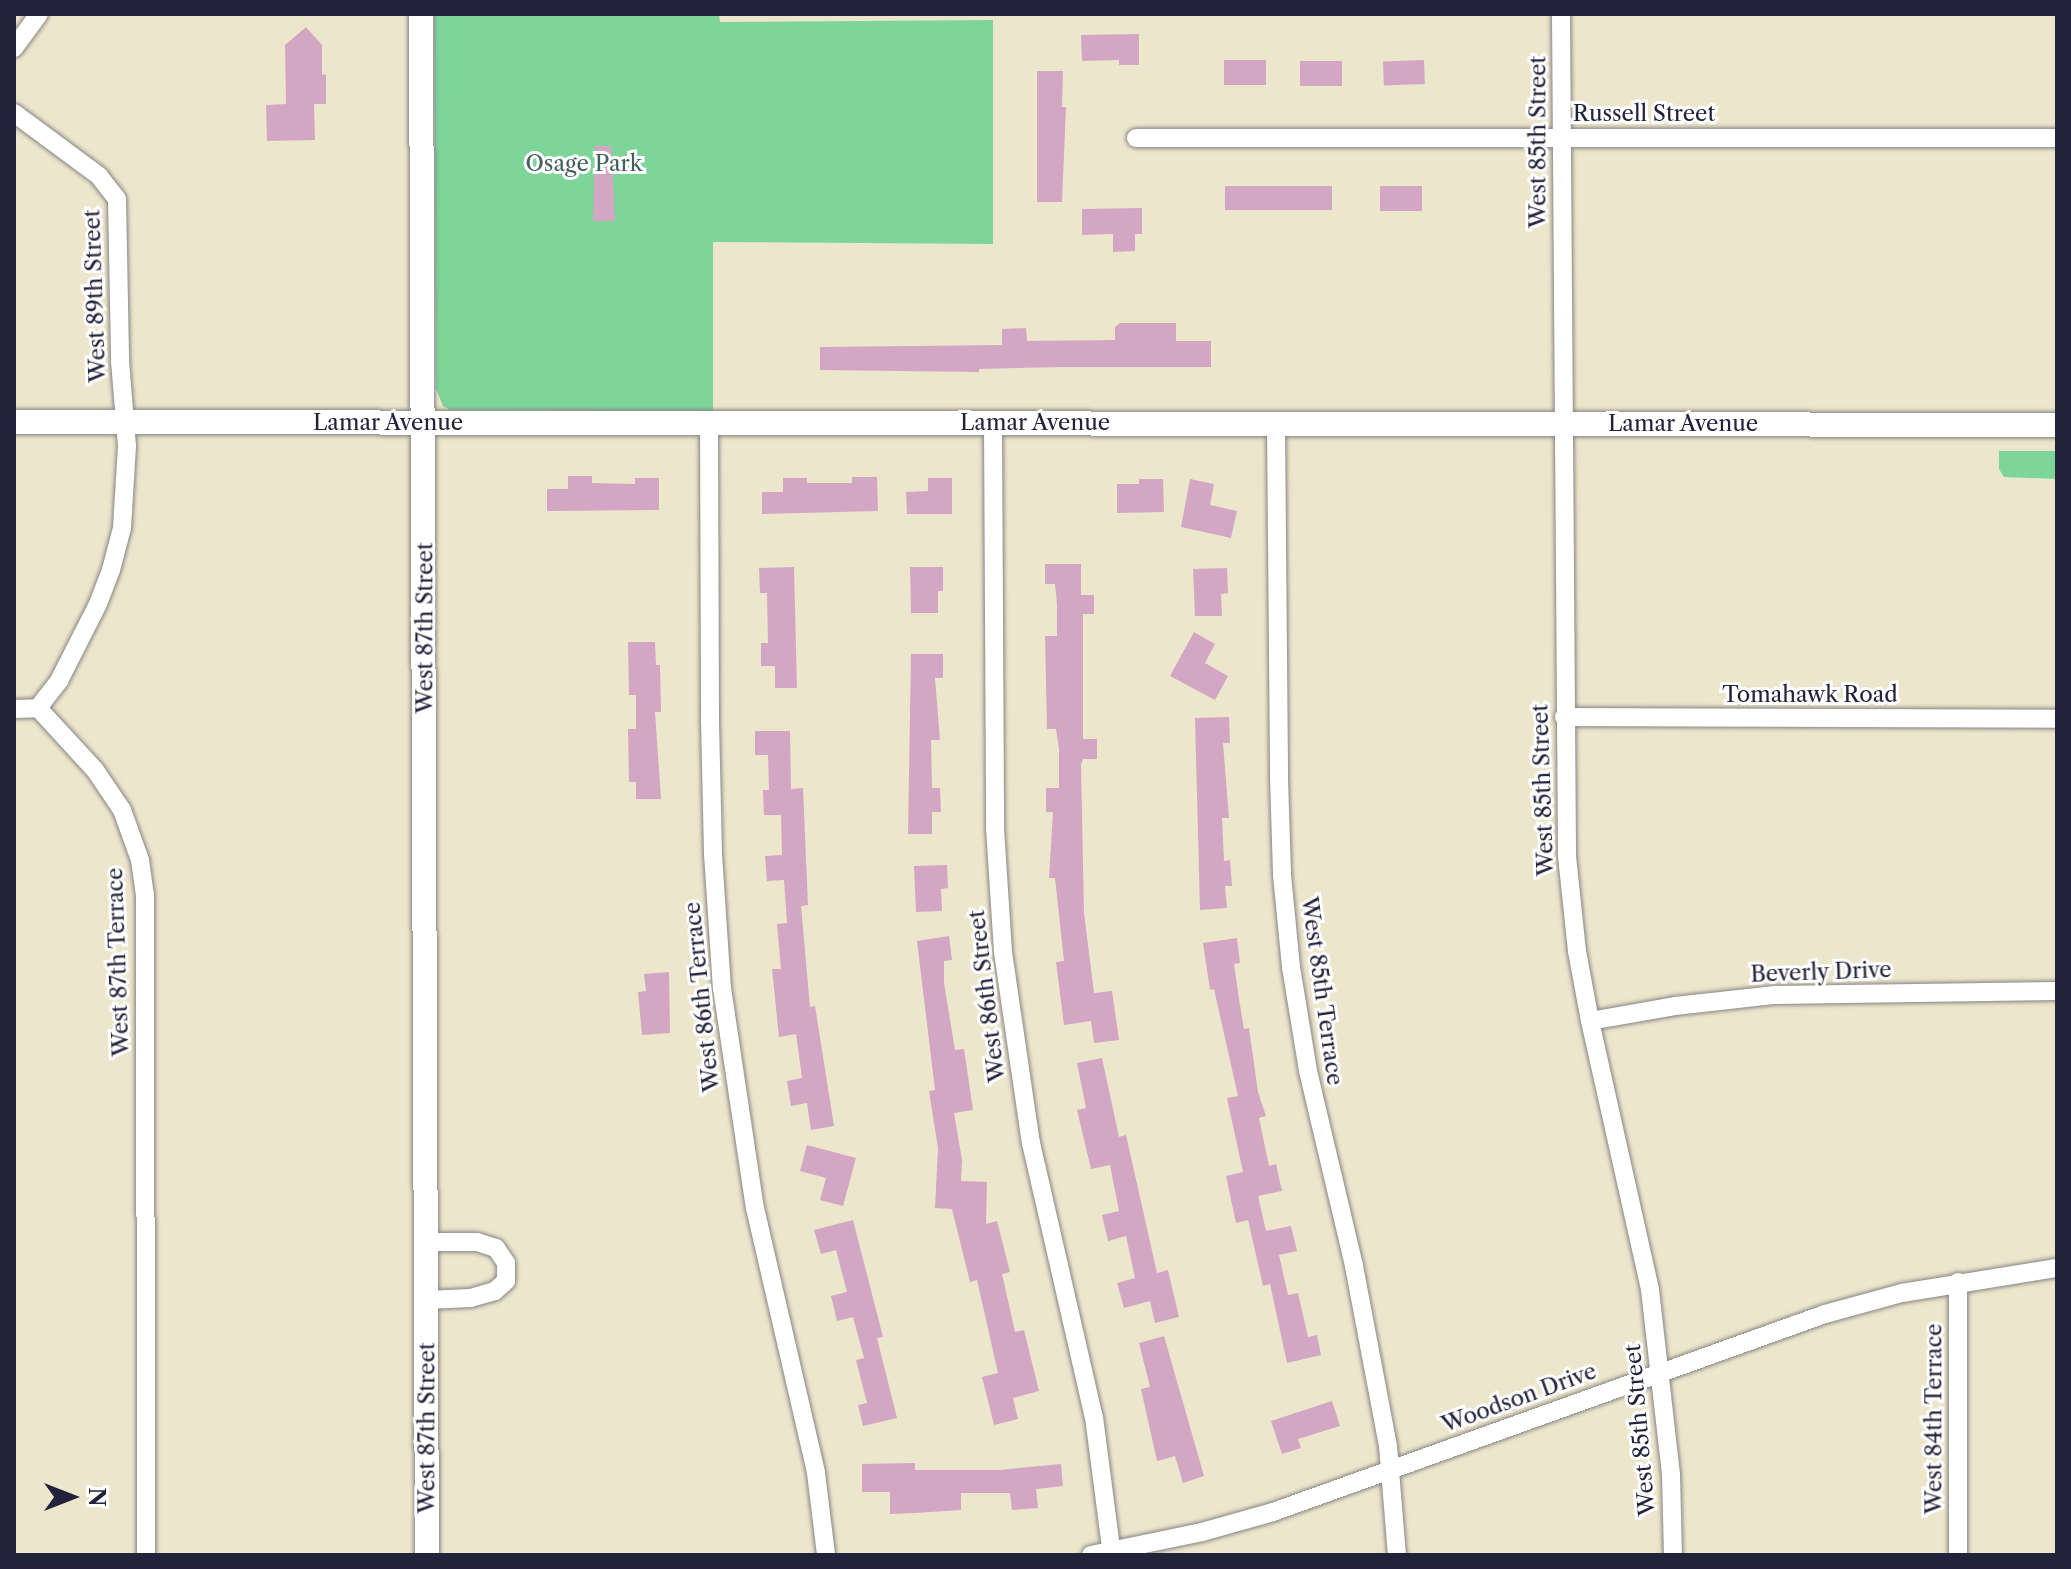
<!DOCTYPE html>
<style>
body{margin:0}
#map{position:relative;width:2071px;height:1569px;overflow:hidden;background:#ece7cc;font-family:"Libre Caslon Text",serif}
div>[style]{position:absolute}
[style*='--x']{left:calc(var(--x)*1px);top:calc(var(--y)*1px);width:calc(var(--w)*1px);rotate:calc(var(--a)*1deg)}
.green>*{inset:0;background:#7dd59a}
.building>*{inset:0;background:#d3a6c4;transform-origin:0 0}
.roads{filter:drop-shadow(0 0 2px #878484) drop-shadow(0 0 2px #878484)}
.street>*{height:18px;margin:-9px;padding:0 9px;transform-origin:9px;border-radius:9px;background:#fff}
.secondary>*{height:24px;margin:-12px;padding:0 12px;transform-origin:12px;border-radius:12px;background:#fff}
span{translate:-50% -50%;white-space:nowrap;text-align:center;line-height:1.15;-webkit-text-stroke:6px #fff;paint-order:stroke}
.street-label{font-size:22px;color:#22223b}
.park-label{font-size:22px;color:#42615c}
.frame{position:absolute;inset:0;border:16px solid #22223b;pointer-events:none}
.north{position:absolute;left:32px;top:1457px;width:80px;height:80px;-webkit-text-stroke:6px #fff;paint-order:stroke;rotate:90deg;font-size:22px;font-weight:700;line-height:32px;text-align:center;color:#22223b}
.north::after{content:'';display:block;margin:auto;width:28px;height:36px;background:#22223b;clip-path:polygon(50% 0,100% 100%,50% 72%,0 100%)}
</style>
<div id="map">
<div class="green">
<i style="clip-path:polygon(434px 14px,719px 14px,720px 22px,993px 20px,993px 244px,713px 242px,713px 411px,450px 410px,443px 406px,436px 389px)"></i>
<i style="clip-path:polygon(1999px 451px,2057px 451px,2057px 479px,2004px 477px,1999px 469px)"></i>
</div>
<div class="building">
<i style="clip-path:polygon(306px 27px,322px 45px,322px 75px,326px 74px,326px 104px,314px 104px,315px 140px,267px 141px,266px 105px,286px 104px,285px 45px)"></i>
<i style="clip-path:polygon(1139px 34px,1139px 65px,1119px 65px,1119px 60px,1082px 61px,1081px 35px)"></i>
<i style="left:1224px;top:60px;width:42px;height:25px"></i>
<i style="left:1424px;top:60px;width:24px;height:41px;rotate:88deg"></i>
<i style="left:1300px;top:61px;width:42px;height:25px"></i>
<i style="clip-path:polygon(1037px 71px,1063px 71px,1062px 107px,1066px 107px,1062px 202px,1037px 202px)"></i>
<i style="clip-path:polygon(595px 146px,611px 146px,615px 221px,593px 221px)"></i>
<i style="left:1332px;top:186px;width:24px;height:107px;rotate:90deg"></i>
<i style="left:1380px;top:186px;width:42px;height:25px"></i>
<i style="clip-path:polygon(1142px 208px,1142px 234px,1135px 234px,1135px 251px,1113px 252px,1113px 234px,1082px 235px,1082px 209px)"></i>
<i style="clip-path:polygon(1120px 323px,1176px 323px,1176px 341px,1211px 341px,1211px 367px,1061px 367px,979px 369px,979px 372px,820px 370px,820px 347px,1002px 345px,1002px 329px,1026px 328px,1027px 341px,1115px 340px,1115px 327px)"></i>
<i style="clip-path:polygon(568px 476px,592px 476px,592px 483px,635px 484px,635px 478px,659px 478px,659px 510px,547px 511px,547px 489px,568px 489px)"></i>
<i style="clip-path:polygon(852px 477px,877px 477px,878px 511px,762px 514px,762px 492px,783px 492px,783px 478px,807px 478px,807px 483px,852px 483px)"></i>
<i style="clip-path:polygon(928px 478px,952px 478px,952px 514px,907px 514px,906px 492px,928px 491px)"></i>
<i style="clip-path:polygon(1139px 479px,1163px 479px,1164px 512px,1117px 513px,1117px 484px,1139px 484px)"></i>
<i style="clip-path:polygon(1190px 479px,1214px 484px,1210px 505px,1237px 511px,1231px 538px,1181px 527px)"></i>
<i style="clip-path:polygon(1045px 564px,1081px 564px,1081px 595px,1094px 595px,1094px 614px,1083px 614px,1083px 739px,1097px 739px,1097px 759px,1083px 759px,1081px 765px,1084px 913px,1094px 993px,1112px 991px,1119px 1040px,1094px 1043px,1091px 1021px,1064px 1025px,1056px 962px,1064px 961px,1055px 878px,1049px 878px,1053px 812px,1046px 812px,1046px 788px,1059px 788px,1059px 749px,1056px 729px,1047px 729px,1045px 636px,1057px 636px,1057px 604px,1055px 584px,1045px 584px)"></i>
<i style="clip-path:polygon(794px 567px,797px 688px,775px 688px,775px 666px,761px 666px,761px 643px,768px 643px,767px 593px,760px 593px,759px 568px)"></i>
<i style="clip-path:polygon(910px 567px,943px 567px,943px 591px,938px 591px,938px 613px,911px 613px)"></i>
<i style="clip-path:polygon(1227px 568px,1228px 593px,1221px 594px,1222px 616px,1195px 616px,1193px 569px)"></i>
<i style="clip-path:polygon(1194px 632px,1215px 644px,1205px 663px,1228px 676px,1215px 700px,1170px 676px)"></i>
<i style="clip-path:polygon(628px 642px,655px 642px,656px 665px,660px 665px,661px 712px,655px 712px,661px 799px,636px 799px,636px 782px,629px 782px,628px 729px,636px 729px,636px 695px,629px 695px)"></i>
<i style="clip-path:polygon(911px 654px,943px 654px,943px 678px,935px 678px,940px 740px,931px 740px,932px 788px,940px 788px,941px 812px,932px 812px,932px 834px,908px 834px)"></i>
<i style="clip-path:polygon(1229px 717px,1230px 743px,1223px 743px,1229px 818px,1222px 818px,1224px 861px,1230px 860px,1232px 886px,1225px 886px,1227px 908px,1200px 910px,1195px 718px)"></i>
<i style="clip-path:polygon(755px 731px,790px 731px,791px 789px,803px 788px,808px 905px,801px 906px,810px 1007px,815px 1006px,834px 1126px,811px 1130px,807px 1103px,791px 1106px,787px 1081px,802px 1078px,796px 1034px,779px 1037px,772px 969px,781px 969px,777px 924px,787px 923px,784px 880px,767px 881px,765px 856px,782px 855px,781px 815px,764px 815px,763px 790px,769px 790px,768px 755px,755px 755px)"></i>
<i style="clip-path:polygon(947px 865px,948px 888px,941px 889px,942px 911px,916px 912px,914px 866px)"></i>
<i style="clip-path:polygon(949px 936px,952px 960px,944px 961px,944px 983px,955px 1050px,964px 1049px,973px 1110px,954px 1113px,962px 1160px,961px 1181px,987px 1182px,986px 1224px,997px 1221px,1010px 1272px,1002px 1274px,1015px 1332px,1024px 1330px,1039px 1391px,1013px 1398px,1018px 1419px,994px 1425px,982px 1377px,998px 1373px,977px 1280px,970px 1282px,952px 1209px,935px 1208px,938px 1148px,929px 1091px,935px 1090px,917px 941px)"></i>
<i style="clip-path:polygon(1237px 938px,1240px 963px,1234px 964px,1239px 999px,1244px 1029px,1249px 1028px,1258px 1092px,1266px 1116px,1259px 1118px,1269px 1166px,1276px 1164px,1282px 1191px,1258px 1196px,1266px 1231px,1291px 1226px,1297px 1251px,1279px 1255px,1288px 1295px,1298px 1293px,1308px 1337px,1317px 1335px,1321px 1355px,1287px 1363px,1270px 1284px,1263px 1286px,1248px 1220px,1236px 1223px,1226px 1176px,1243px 1172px,1227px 1098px,1238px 1096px,1214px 989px,1210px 990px,1203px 943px)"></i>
<i style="clip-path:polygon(669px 972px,670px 1033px,642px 1035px,638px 992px,646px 991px,644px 974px)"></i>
<i style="clip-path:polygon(1102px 1058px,1119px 1137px,1126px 1135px,1157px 1273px,1168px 1270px,1179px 1317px,1155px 1323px,1150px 1301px,1124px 1308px,1117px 1283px,1135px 1278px,1126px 1236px,1108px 1241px,1102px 1215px,1119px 1211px,1110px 1165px,1091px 1169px,1077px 1110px,1086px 1108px,1077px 1063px)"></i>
<i style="clip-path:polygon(807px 1145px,856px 1158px,843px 1206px,820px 1200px,826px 1178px,800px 1171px)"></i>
<i style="clip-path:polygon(853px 1220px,883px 1337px,877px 1338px,897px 1418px,863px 1426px,858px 1405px,867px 1403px,856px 1360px,864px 1358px,853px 1317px,837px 1321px,831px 1296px,847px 1292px,836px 1250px,821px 1254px,814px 1230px)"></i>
<i style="clip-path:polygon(1164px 1336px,1204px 1476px,1183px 1483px,1175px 1456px,1157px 1461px,1141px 1389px,1150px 1387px,1139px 1343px)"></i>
<i style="clip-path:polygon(1332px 1401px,1340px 1426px,1298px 1439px,1301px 1448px,1282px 1454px,1271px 1421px)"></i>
<i style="clip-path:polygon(915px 1463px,915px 1470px,999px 1470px,1061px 1464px,1063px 1486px,1036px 1489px,1038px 1508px,1012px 1510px,1010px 1493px,961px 1493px,961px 1510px,915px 1513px,890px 1514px,890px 1492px,862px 1492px,862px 1464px)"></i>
</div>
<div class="roads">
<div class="street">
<i style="--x:1561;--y:14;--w:842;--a:89.59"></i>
<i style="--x:1567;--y:856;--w:96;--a:84"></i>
<i style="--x:1577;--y:951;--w:71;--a:79.5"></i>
<i style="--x:1590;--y:1021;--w:276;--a:77.4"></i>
<i style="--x:1650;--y:1290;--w:185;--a:83.5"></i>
<i style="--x:1671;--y:1474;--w:81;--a:88.6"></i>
<i style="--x:14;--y:48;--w:42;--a:-53.7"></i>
<i style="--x:14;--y:113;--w:106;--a:36.5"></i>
<i style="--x:99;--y:176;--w:29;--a:52"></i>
<i style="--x:117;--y:199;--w:162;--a:88.9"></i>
<i style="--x:120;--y:361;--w:85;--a:85.3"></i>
<i style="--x:127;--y:446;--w:82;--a:93.5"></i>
<i style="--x:122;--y:528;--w:43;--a:104.7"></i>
<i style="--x:111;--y:570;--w:36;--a:111"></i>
<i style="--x:98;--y:604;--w:86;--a:116.9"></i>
<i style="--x:59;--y:681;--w:34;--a:128"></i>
<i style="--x:1136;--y:138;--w:921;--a:0"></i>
<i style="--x:993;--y:423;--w:405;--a:89.7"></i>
<i style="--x:995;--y:828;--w:124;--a:86.3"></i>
<i style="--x:1003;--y:952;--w:193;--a:81.7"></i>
<i style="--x:1031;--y:1143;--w:281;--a:77.1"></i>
<i style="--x:1094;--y:1417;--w:139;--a:82.6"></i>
<i style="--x:709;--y:424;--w:297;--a:89.8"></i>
<i style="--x:710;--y:721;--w:133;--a:88.7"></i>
<i style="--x:713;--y:854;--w:134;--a:86.2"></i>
<i style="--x:722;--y:988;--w:222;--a:81.5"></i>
<i style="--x:755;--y:1208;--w:272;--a:77"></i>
<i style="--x:816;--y:1473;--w:83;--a:83"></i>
<i style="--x:1276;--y:424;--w:354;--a:89.5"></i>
<i style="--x:1279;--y:778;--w:97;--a:88.2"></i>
<i style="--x:1282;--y:875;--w:92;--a:84.4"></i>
<i style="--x:1291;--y:967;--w:105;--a:80.7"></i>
<i style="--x:1308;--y:1071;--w:200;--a:76.7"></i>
<i style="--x:1354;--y:1266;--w:183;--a:79.3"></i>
<i style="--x:1388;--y:1446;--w:109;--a:85.3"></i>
<i style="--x:38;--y:708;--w:84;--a:47.4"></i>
<i style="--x:95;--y:770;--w:48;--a:56"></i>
<i style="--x:122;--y:810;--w:53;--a:70.2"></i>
<i style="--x:140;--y:860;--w:34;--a:82"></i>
<i style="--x:145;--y:894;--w:661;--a:89.91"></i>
<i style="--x:14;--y:709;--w:24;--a:-2"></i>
<i style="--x:1564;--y:717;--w:493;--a:0.2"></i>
<i style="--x:1590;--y:1021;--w:86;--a:-10"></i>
<i style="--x:1675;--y:1006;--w:101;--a:-6.3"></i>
<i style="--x:1775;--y:995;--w:282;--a:-0.8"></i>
<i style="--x:426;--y:1242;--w:51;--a:0"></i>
<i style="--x:477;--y:1242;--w:20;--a:18"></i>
<i style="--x:496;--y:1248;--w:18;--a:56"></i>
<i style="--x:506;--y:1263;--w:18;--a:90"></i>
<i style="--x:506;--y:1281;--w:15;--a:138"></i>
<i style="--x:495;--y:1291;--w:25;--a:164"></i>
<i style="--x:471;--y:1298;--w:45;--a:177.5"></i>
<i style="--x:1958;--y:1282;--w:273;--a:90"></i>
<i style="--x:1091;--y:1555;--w:113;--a:-11.7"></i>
<i style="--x:1202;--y:1532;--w:74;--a:-15.7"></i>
<i style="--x:1273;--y:1512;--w:586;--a:-19.73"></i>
<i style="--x:1825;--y:1314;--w:80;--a:-15.3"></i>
<i style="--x:1902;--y:1293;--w:157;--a:-9.2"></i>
</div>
<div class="secondary">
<i style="--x:421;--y:14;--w:1541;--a:89.78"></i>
<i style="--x:14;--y:422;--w:2043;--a:0.08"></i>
</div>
</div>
<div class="street-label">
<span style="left:1644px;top:114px">Russell Street</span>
<span style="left:1538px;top:142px;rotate:-90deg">West 85th Street</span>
<span style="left:95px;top:296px;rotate:-92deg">West 89th Street</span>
<span style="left:388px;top:423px">Lamar Avenue</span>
<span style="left:1035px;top:423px">Lamar Avenue</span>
<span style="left:1683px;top:424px">Lamar Avenue</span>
<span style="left:425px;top:628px;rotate:-90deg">West 87th Street</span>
<span style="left:1810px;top:695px">Tomahawk Road</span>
<span style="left:1543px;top:790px;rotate:-92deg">West 85th Street</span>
<span style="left:118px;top:962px;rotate:-92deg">West 87th Terrace</span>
<span style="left:1821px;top:972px;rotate:-2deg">Beverly Drive</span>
<span style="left:1322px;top:991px;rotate:82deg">West 85th Terrace</span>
<span style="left:987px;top:996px;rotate:-97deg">West 86th Street</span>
<span style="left:702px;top:997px;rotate:-96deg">West 86th Terrace</span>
<span style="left:1519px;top:1398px;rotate:-20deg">Woodson Drive</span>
<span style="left:1934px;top:1419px;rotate:-90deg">West 84th Terrace</span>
<span style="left:427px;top:1428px;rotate:-90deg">West 87th Street</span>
<span style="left:1640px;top:1430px;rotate:-95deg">West 85th Street</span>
</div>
<div class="park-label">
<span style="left:584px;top:164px">Osage Park</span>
</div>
<div class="frame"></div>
<div class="north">N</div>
</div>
